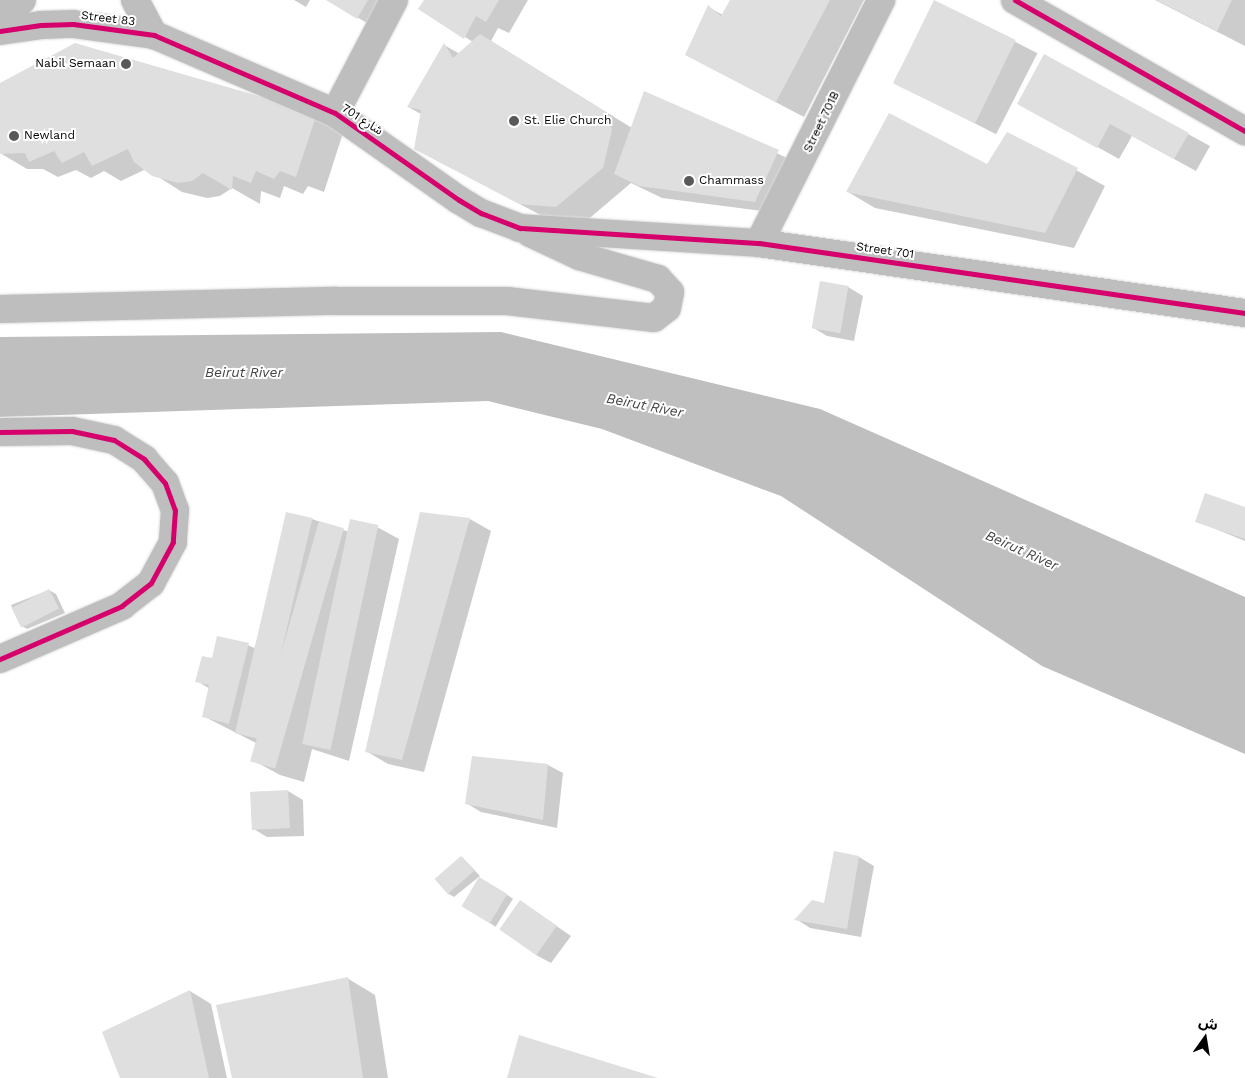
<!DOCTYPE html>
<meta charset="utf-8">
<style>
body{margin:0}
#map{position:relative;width:1245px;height:1078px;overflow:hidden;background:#fff;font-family:"Work Sans","Noto Sans Arabic",sans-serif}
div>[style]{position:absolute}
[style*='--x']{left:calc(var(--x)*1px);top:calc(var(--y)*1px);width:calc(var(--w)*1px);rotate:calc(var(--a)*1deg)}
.water>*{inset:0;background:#bfbfbf}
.shadow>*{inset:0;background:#0003;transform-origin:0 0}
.building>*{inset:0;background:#dfdfdf;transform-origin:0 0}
.roads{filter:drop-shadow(0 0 1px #dbdbdb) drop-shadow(0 0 1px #dbdbdb)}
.minor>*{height:28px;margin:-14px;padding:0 14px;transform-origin:14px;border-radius:14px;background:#bebebe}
.major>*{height:28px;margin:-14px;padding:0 14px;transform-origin:14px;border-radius:14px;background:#bebebe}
.cycleway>*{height:5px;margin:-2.5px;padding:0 2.5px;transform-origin:2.5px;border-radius:2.5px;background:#d6006c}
.dots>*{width:14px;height:14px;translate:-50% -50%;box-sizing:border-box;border:2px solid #fff;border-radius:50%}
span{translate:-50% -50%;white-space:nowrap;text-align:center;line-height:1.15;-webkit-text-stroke:4px #fff;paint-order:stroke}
.street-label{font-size:12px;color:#000}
.poi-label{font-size:12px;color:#000}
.right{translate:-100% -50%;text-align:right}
.left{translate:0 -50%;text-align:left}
.water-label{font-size:14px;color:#444;font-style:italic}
.north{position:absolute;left:1180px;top:1013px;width:50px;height:50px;-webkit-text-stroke:4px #fff;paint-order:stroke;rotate:13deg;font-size:14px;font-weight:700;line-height:20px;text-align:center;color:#000}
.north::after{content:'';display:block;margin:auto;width:18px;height:22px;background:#000;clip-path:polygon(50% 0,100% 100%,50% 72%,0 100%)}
</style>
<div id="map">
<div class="water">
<i style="clip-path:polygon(501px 332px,820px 409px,1245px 597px,1245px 754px,1042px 666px,781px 496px,602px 429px,488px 401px,0 417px,0 337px)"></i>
</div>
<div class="shadow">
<i style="clip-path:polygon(294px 0,310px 0,306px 7px)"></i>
<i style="clip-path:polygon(328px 0,388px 0,372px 26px)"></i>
<i style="clip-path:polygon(425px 0,528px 0,509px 33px,498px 28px,491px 41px,632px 128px,645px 92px,800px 164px,777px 213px,662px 198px,631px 183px,585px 222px,548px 219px,415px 148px,421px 114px,408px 107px,444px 45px,460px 54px,473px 42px,420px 9px)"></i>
<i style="clip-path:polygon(731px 0,864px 0,804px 117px,686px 55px,708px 7px,723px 15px)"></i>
<i style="clip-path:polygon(1155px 0,1245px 0,1245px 46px)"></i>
<i style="left:935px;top:1px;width:115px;height:91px;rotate:27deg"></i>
<i style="clip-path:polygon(0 84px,316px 114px,344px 130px,324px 192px,308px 186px,303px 194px,284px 186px,280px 198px,261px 191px,260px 204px,232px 188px,220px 196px,207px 198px,182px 192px,146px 169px,121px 181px,104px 171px,91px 178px,76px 170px,58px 177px,43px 169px,27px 169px,0 153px)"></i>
<i style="clip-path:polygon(1018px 103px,1188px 134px,1210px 146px,1196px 171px,1132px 136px,1119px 159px)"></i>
<i style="clip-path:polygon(1008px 133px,1105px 186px,1074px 248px,875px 208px,848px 192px,988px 165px)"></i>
<i style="clip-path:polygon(848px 287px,863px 296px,854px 341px,827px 336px,812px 327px)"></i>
<i style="clip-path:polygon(1245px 508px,1245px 541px,1196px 521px)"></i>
<i style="clip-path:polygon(312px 519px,349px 532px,377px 527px,399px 539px,349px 761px,312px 749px,304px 782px,280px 775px,258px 763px,262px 746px,203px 716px,210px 689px,197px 681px,213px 659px,248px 645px,254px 648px)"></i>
<i style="clip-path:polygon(470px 519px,491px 531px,424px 772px,388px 764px,366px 751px)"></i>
<i style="clip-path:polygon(49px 590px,56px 594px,65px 613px,27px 629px,20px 625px,11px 605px)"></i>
<i style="clip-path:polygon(473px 757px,548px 765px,563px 773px,557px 828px,481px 812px,466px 803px)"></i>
<i style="clip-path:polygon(288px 791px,303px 800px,304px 836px,267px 837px,252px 828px,251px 792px)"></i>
<i style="clip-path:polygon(835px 853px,859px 857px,874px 866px,861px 937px,810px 928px,796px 919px,825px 904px)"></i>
<i style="clip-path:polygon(462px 857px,480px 876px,454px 897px,447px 893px)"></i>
<i style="left:480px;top:878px;width:39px;height:33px;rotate:32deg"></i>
<i style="clip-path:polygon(520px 901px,571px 936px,551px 963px,536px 955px)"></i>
<i style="clip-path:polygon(347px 978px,375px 995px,388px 1078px,233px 1078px)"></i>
<i style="clip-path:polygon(190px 991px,211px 1004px,227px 1078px,121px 1078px)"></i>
</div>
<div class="building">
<i style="clip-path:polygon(326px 0,368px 0,357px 19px)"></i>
<i style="clip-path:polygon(424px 0,499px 0,486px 22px,476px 16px,464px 39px,418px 9px)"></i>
<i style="clip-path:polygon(730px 0,830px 0,776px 102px,685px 55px,708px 5px,721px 16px)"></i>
<i style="left:934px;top:0;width:91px;height:93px;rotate:26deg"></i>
<i style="clip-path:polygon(1156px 0,1232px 0,1217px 31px)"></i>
<i style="clip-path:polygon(480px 34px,606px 112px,612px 130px,603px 168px,556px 207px,519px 204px,414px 149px,421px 110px,407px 107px,444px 43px,453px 58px)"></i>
<i style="clip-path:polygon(75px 43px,317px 113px,296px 177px,280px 171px,274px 179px,256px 171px,251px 183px,233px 176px,232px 190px,203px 173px,192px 181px,178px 183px,152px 176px,134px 162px,128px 149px,92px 166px,84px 152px,62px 163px,54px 151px,29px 162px,25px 153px,0 154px,0 83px)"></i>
<i style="clip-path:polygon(1044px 54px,1189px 133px,1174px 159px,1110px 124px,1097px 148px,1017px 104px)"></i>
<i style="clip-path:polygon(644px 91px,779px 150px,755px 202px,639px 186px,614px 174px)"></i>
<i style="clip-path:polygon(889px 113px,987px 164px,1007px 132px,1078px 168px,1045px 233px,846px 192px)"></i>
<i style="left:820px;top:281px;width:29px;height:48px;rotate:10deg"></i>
<i style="clip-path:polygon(1205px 493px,1245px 507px,1245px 539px,1195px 522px)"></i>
<i style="left:286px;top:512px;width:27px;height:227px;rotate:13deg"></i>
<i style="clip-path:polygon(420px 512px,470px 518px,402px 760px,365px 752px)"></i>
<i style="left:350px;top:519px;width:29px;height:230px;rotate:12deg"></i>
<i style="left:319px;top:521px;width:26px;height:250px;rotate:16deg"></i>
<i style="left:49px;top:589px;width:22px;height:42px;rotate:63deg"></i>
<i style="clip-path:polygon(217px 636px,249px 643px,229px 724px,202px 717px,209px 685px,195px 682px,202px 656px,212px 658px)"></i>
<i style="clip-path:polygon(472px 756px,548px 764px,543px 820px,465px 804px)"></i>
<i style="left:288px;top:790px;width:38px;height:38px;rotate:87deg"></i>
<i style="clip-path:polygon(834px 851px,859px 856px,847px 929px,794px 920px,812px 900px,824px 903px)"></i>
<i style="left:461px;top:856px;width:20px;height:35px;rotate:49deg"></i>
<i style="left:479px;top:877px;width:33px;height:34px;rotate:31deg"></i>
<i style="left:520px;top:900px;width:45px;height:36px;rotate:35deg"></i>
<i style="clip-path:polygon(348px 977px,363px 1078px,232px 1078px,216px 1005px)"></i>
<i style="clip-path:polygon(190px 990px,209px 1078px,120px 1078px,102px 1032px)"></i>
<i style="clip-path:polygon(519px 1035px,658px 1078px,507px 1078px)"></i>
</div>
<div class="roads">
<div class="minor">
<i style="--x:135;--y:0;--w:40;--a:62"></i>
<i style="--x:1015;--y:0;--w:265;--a:29.7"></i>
<i style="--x:0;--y:31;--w:41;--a:-8.3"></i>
<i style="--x:41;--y:25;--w:32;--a:-2"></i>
<i style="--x:73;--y:24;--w:82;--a:7.7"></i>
<i style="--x:154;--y:35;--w:197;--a:23.3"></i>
<i style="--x:335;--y:113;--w:151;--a:35.1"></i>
<i style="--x:459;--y:200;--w:26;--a:31"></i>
<i style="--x:481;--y:213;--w:42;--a:21"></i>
<i style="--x:520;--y:228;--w:239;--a:3.6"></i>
<i style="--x:759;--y:243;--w:491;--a:8.2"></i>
<i style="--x:335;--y:113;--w:127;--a:-62.4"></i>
<i style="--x:759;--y:243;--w:272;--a:-63.3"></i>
<i style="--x:0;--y:309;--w:336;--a:-1.4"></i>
<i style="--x:336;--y:301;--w:171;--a:0"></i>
<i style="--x:507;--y:301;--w:148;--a:6.6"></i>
<i style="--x:654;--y:318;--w:16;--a:-38"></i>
<i style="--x:667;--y:308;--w:16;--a:-79"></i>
<i style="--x:670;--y:292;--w:18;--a:-133"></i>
<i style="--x:658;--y:279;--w:82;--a:-163.8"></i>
<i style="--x:579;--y:256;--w:54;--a:-154.9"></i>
<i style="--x:0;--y:432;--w:72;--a:-0.8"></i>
<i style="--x:72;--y:431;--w:43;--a:12.1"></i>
<i style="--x:114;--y:440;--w:36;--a:32"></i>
<i style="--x:144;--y:459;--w:32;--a:49"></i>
<i style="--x:165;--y:483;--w:29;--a:70"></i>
<i style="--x:175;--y:510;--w:32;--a:94"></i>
<i style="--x:173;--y:542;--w:47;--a:118.2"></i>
<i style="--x:151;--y:583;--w:37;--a:142"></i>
<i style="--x:122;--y:606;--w:133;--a:156.5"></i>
</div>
<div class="major">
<i style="--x:0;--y:19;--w:29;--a:-41"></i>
</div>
</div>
<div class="cycleway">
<i style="--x:1015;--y:0;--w:265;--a:29.7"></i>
<i style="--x:0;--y:31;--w:41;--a:-8.3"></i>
<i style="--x:41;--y:25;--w:32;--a:-2"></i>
<i style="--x:73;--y:24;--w:82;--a:7.7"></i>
<i style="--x:154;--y:35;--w:197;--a:23.3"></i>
<i style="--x:335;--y:113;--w:151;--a:35.1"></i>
<i style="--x:459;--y:200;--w:26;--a:31"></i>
<i style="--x:481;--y:213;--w:42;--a:21"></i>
<i style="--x:520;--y:228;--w:239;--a:3.6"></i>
<i style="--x:759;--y:243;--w:491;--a:8.2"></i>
<i style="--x:0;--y:432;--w:72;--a:-0.8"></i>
<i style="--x:72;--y:431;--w:43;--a:12.1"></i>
<i style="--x:114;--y:440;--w:36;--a:32"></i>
<i style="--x:144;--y:459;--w:32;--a:49"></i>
<i style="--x:165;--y:483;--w:29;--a:70"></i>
<i style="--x:175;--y:510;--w:32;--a:94"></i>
<i style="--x:173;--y:542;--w:47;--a:118.2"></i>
<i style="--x:151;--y:583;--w:37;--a:142"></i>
<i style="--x:122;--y:606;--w:133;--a:156.5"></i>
</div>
<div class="dots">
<i style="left:126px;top:64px;background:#595959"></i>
<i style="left:514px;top:121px;background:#595959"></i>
<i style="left:14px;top:136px;background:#595959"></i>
<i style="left:689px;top:181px;background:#595959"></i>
</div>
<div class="street-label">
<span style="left:108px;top:19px;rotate:7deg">Street 83</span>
<span style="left:362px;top:120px;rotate:33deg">شارع 701</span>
<span style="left:822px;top:122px;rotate:-64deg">Street 701B</span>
<span style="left:885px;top:251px;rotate:8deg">Street 701</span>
</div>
<div class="poi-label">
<span class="right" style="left:116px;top:64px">Nabil Semaan</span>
<span class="left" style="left:524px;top:121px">St. Elie Church</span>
<span class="left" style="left:24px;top:136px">Newland</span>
<span class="left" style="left:699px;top:181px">Chammass</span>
</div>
<div class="water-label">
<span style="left:244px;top:372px">Beirut River</span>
<span style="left:645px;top:405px;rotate:11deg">Beirut River</span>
<span style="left:1022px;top:550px;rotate:24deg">Beirut River</span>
</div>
<div class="north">ش</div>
</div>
